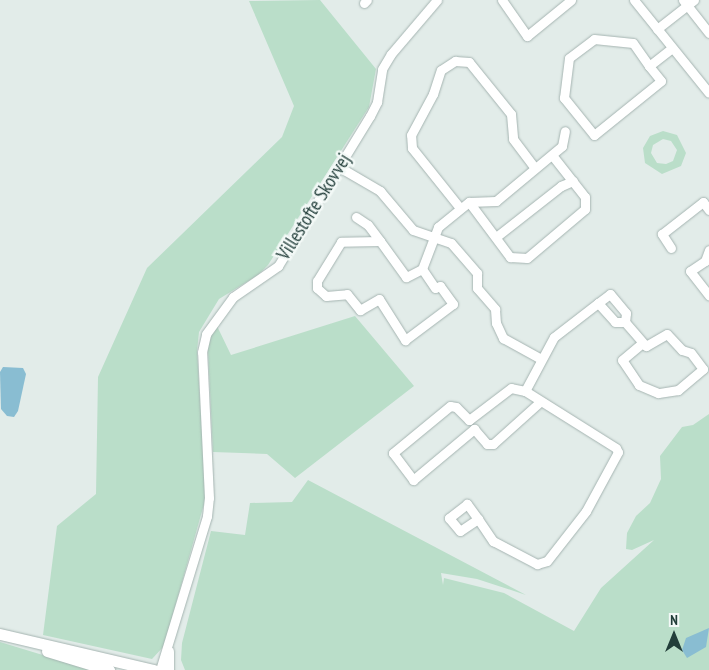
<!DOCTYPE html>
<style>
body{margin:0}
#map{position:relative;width:709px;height:670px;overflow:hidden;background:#e2ece9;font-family:"PT Sans Narrow",sans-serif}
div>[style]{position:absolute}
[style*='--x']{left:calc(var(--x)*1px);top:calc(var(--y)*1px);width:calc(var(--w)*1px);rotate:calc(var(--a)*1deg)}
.green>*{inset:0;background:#badec9}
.water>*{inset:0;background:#89bdd2}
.roads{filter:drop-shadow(0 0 1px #a5b4b1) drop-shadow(0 0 1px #a5b4b1)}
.minor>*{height:9px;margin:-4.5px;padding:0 4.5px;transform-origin:4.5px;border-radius:4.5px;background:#fff}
.secondary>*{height:11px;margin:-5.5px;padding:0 5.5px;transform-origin:5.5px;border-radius:5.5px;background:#fff}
span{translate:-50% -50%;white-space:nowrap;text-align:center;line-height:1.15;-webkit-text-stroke:5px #f3f9f7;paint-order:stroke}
.street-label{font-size:19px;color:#223e3a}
.north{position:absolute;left:649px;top:610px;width:50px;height:50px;-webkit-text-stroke:4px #f3f9f7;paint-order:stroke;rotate:0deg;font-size:14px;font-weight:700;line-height:20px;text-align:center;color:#223e3a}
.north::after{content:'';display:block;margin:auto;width:18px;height:22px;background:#223e3a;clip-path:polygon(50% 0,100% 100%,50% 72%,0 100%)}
</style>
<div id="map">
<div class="green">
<i style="clip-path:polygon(320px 0,376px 69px,369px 107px,268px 265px,258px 275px,219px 299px,199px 332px,197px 351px,206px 497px,164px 646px,152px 659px,43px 635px,57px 526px,96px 494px,98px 377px,147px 268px,282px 137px,294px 106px,249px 1px)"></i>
<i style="clip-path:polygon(evenodd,663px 131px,677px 135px,686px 153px,681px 166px,662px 174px,645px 163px,643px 148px,650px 136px,663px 131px,663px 139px,671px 141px,677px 150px,673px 161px,666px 164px,657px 163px,651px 153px,653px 145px,663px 139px)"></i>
<i style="clip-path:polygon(355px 316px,414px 386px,295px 478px,267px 454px,213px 452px,208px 350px,210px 335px,217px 326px,231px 355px)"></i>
<i style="clip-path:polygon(709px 414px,709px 670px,185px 670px,181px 660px,182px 643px,211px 531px,245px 535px,250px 503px,292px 502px,308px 480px,526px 595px,477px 579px,441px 573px,443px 585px,444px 578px,504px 593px,574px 631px,601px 588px,654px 540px,632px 550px,626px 549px,627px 533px,636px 516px,650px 503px,661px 479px,660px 456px,682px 427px,693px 425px)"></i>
<i style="clip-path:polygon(0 642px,92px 670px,0 670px)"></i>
</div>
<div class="water">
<i style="clip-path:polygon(3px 367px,23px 368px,26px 374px,18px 411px,14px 417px,7px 416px,1px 409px,0 372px)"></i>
<i style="clip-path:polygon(709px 628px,706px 647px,687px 658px,682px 650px,686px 638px)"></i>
</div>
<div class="roads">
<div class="minor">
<i style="--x:502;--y:0;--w:44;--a:55.2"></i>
<i style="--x:527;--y:36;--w:57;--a:-39.3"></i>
<i style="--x:634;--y:0;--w:119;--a:51.1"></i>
<i style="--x:683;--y:0;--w:42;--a:51.8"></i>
<i style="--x:364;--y:3;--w:4;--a:-45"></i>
<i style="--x:657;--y:29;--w:47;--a:-38.1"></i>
<i style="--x:649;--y:66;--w:19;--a:51"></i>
<i style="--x:661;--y:81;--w:86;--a:141.1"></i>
<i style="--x:594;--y:135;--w:48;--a:-129"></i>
<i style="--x:564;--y:98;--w:40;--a:-82.9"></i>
<i style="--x:569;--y:58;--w:31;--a:-37"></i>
<i style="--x:594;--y:39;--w:39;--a:6"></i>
<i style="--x:633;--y:43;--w:28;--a:55"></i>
<i style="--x:649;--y:66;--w:29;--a:-38"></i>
<i style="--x:339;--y:167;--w:48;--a:30.3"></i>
<i style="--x:380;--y:191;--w:51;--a:49.8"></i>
<i style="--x:413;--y:230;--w:40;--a:18.9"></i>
<i style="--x:451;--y:243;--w:40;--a:49"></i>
<i style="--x:477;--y:273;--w:15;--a:90"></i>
<i style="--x:477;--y:288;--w:28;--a:49"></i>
<i style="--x:495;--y:309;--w:14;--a:86"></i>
<i style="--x:496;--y:323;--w:17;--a:65"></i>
<i style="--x:503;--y:338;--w:43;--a:28.9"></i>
<i style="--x:469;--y:202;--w:69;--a:53.3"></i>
<i style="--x:510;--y:257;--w:17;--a:3"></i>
<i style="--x:527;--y:258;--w:76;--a:-40.2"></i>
<i style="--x:585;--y:209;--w:12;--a:-90"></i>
<i style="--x:585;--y:197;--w:53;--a:-128.2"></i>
<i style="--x:460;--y:208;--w:77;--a:-128.7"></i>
<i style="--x:412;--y:148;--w:13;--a:-94"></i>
<i style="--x:411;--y:135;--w:47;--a:-61.8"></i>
<i style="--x:433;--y:94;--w:25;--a:-72"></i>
<i style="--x:441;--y:70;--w:17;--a:-33"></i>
<i style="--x:455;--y:61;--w:14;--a:4"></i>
<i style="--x:469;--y:62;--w:67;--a:51.1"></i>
<i style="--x:511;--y:114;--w:25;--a:85"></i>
<i style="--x:513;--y:139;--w:36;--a:53"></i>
<i style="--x:356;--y:217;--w:14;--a:34"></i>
<i style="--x:368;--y:225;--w:20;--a:53"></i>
<i style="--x:496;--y:237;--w:83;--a:-38.1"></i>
<i style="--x:561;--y:186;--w:13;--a:-23"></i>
<i style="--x:671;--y:248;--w:17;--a:-123"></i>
<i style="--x:662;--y:234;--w:52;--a:-38"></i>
<i style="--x:703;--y:202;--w:10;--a:53"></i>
<i style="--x:709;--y:250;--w:12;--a:110"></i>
<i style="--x:705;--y:261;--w:18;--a:146"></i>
<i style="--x:690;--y:271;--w:31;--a:52"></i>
<i style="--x:422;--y:269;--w:18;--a:153"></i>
<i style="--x:406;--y:277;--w:44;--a:-125.8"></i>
<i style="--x:380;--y:241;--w:39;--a:179"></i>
<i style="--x:341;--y:242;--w:46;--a:121.6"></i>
<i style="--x:317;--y:281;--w:7;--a:90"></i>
<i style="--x:317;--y:288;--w:12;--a:42"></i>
<i style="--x:326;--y:296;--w:21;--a:-5"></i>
<i style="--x:347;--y:294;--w:21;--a:51"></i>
<i style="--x:360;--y:310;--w:22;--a:-30"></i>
<i style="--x:379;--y:299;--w:49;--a:57.6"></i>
<i style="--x:405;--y:340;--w:60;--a:-36.9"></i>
<i style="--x:453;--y:304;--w:22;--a:-126"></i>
<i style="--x:440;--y:286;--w:5;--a:158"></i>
<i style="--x:435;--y:288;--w:23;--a:-124"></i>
<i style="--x:422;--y:269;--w:45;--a:-69.1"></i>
<i style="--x:438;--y:227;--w:40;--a:-39"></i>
<i style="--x:469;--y:202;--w:27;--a:-2"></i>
<i style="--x:496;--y:201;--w:86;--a:-39.8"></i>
<i style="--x:562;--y:146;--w:15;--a:-79"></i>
<i style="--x:598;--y:303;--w:15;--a:-37"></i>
<i style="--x:610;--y:294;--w:25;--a:50"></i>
<i style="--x:626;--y:313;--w:9;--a:96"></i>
<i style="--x:525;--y:391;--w:14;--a:-168"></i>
<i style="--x:511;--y:388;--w:53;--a:142.7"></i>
<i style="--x:469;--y:420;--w:18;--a:-135"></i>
<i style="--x:456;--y:407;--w:6;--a:-171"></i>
<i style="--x:450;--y:406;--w:74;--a:140.5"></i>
<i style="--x:393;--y:453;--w:34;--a:53"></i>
<i style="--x:413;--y:480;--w:80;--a:-39.9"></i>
<i style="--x:474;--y:429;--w:20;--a:49"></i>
<i style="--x:487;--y:444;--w:6;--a:0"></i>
<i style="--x:493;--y:444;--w:64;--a:-41.9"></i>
<i style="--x:478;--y:519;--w:19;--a:-126"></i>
<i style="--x:467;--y:504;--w:23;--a:142"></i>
<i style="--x:449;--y:518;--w:17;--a:50"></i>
<i style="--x:460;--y:531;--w:22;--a:-34"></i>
<i style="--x:478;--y:519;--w:27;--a:56"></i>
<i style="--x:493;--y:541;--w:50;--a:27.6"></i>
<i style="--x:537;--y:564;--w:10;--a:-17"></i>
<i style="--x:547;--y:561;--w:63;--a:-52"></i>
<i style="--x:586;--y:511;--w:67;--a:-61.5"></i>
<i style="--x:618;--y:452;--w:4;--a:-117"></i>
<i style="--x:616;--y:448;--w:107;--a:-147.9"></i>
<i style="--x:525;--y:391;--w:61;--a:-61.8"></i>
<i style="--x:554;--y:337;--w:56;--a:-37.7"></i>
<i style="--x:598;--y:303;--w:25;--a:48"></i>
<i style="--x:615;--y:322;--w:10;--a:0"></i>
<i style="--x:625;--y:322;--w:32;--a:49"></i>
<i style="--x:646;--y:346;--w:24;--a:-30"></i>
<i style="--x:667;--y:334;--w:22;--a:47"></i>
<i style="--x:682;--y:350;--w:9;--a:18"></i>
<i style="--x:691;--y:353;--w:20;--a:53"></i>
<i style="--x:703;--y:369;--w:33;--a:140"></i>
<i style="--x:678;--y:390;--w:20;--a:171"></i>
<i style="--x:658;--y:393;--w:21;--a:-157"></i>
<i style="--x:639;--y:385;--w:30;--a:-124"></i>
<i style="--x:622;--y:360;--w:26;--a:-40"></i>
<i style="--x:160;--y:670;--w:161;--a:-73"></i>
<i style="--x:207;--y:516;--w:18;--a:-84"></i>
<i style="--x:209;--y:498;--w:146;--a:-92.7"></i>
<i style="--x:202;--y:352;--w:18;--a:-77"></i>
<i style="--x:206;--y:334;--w:46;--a:-53.9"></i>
<i style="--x:233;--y:297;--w:55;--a:-34.6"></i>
<i style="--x:278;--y:266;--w:176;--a:-58.5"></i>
<i style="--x:370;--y:116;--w:16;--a:-63"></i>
<i style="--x:377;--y:102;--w:33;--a:-81"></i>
<i style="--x:382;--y:69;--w:17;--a:-59"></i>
<i style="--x:391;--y:54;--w:71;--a:-49.6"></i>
<i style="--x:169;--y:670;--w:19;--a:-90"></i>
</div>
<div class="secondary">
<i style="--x:0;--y:634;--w:158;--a:13.2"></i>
<i style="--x:47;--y:651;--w:65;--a:17"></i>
</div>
</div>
<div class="street-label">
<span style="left:314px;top:207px;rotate:-58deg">Villestofte Skovvej</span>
</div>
<div class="north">N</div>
</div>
